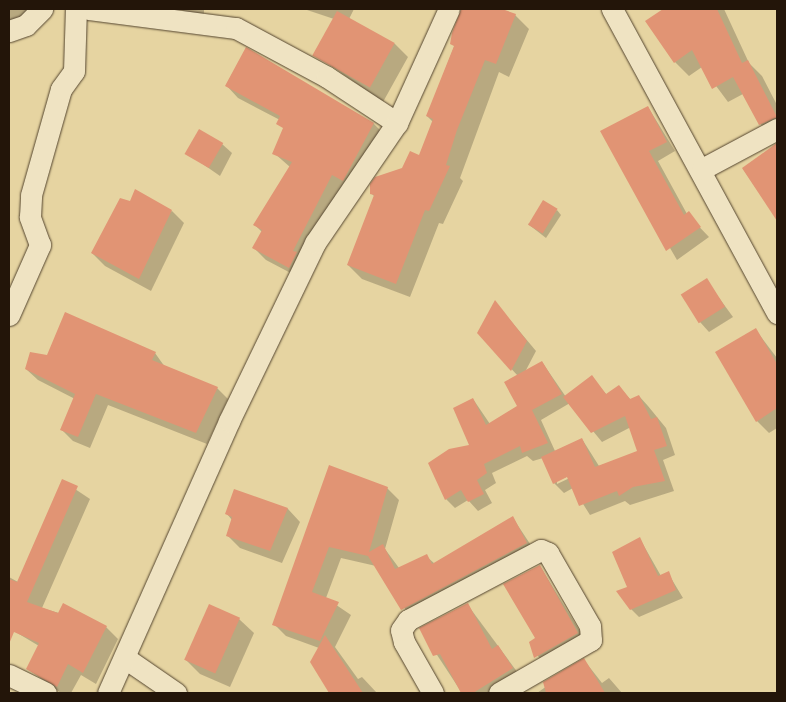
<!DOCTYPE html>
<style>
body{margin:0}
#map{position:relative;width:786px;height:702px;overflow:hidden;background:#e6d4a1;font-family:"Gentium Book Plus",serif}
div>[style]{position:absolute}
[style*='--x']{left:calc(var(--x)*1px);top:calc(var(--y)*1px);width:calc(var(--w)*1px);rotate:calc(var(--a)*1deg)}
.shadow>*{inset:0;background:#0003}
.building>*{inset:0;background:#e19474;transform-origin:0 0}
.roads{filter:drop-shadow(0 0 1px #54452f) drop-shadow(0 0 1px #54452f)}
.minor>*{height:21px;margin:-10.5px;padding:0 10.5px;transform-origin:10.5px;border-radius:10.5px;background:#efe3c2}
span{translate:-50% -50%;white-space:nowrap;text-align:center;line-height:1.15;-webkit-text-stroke:4px #efe3c2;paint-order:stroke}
.frame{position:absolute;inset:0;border:10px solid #231509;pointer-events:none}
</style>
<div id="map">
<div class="shadow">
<i style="clip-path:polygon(9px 9px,27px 9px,29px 18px,10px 20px)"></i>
<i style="clip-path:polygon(181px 9px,204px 9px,204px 19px,188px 15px)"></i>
<i style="clip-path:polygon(304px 9px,354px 9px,349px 19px,395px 44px,408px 57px,383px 102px,317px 56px,334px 19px)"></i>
<i style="clip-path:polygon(462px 9px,498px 9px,515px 15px,529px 29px,509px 77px,499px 72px,460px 178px,463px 181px,443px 224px,439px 223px,410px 297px,362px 279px,348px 265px,375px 197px,371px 193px,420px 156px,433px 122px,427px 116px,454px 47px,453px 33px)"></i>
<i style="clip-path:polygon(666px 9px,724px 9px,749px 63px,762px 76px,777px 105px,777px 137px,760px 124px,743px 94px,728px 102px,702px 67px,689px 76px,675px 62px,647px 21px)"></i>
<i style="clip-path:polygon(246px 49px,374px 124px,386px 136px,302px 279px,266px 260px,254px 248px,262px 232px,255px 225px,290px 167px,274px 153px,284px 130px,280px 120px,238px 98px,226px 85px)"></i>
<i style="clip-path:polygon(648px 107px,675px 151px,658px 161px,687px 214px,709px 237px,677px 260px,602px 131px)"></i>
<i style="clip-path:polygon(222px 144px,232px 153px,220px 176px,187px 153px)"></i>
<i style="clip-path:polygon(777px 145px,777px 219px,743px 169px)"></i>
<i style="clip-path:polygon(557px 210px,561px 215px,546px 238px,528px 224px)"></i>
<i style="clip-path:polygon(172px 211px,184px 223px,151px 291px,105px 266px,92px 253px)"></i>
<i style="clip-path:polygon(706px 280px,733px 317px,709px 332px,700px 322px)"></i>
<i style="clip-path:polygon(evenodd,495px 302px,536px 351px,525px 372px,542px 362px,566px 397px,591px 377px,607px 395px,619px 387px,631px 400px,639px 396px,648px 406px,666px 428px,675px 455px,663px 460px,674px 491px,630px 505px,625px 501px,590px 515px,573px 488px,564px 493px,554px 483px,543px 458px,533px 461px,527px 456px,492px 473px,496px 483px,485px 490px,492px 503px,478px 511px,468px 500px,455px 508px,446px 499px,470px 445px,473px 399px,490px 424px,518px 406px,518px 376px,478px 333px,495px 302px,570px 403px,602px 442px,631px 427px,639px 452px,599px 466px,582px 439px,555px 451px,541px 420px,570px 403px,495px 302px,573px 474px,574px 476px,557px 484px,557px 481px,573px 474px)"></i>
<i style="clip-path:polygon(755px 329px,777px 358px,777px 428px,769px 433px,757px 421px)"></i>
<i style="clip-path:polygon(155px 353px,165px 367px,217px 388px,228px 399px,207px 444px,108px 405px,90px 448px,73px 441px,62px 430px,75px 399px,38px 380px,26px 369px,48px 356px)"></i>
<i style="clip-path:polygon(330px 467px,387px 488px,399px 500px,385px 549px,399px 568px,426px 556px,435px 564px,513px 518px,538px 556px,414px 622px,376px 566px,341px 558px,326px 598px,351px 615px,335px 647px,358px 679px,362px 677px,377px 693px,331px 693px,311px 662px,319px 648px,286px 636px,274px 624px)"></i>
<i style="clip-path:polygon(63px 481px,90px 499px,42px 608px,106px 627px,118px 639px,96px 684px,81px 675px,71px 693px,61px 693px,28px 669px,39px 646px,9px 628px,9px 577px,18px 582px)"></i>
<i style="clip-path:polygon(235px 491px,288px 509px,300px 522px,282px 563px,240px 548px,227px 535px,232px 520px,227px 514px)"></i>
<i style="clip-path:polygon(640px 539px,661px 576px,668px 573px,683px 598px,639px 617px,631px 609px,628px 588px)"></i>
<i style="clip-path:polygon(540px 566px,587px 643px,545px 667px,530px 643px,537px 639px)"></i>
<i style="clip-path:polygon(467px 604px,524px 681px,505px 693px,462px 693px,420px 629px)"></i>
<i style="clip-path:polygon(239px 619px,254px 633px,230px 687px,200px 674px,186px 660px)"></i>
<i style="clip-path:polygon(584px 660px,602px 683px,609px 678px,622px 693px,537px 693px)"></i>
</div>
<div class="building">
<i style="clip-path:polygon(461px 9px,502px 9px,516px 14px,496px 64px,485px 60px,457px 130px,446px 165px,450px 166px,429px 211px,425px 210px,396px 284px,347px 265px,374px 195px,370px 194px,370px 184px,375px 177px,402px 168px,410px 151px,419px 155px,433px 119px,426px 116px,454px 46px,450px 44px,452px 33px)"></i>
<i style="clip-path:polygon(663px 9px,717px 9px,742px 63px,748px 60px,777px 117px,759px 125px,733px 77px,712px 89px,692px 50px,674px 63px,645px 21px)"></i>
<i style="left:337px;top:11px;width:66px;height:51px;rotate:29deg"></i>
<i style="clip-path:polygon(246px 47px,374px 123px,343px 181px,332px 175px,293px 251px,297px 252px,289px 268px,252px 248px,262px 230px,253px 225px,292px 162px,272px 154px,283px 128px,276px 124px,280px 116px,225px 86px)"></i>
<i style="clip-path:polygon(648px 106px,667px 142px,649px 151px,684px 215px,689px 211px,701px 227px,666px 251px,600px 131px)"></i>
<i style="left:199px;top:129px;width:28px;height:29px;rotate:30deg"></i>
<i style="clip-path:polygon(777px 143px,777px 221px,742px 168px)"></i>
<i style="clip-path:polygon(135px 189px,172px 210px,139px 279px,91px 253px,120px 198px,130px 201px)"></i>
<i style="left:543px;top:200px;width:17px;height:29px;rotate:31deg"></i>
<i style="left:707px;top:278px;width:34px;height:31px;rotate:58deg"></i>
<i style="clip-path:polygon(495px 300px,527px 341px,511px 371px,477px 333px)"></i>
<i style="clip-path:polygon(65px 312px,156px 352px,152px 360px,218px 387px,196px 433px,96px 394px,78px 437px,60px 430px,75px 394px,25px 369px,30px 352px,47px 355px)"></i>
<i style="clip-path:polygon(756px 328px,777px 364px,777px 408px,756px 422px,715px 352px)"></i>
<i style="clip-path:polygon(542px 361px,562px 394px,532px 410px,548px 443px,522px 453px,520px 446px,484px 464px,487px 473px,477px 480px,484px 494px,468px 502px,461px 490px,445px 500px,428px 463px,449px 449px,469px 445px,453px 408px,473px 398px,486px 425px,517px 406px,504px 382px)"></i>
<i style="clip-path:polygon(592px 375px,606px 394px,619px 385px,630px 399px,639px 395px,651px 419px,657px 417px,667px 446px,654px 450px,665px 481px,633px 487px,619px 496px,617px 491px,579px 506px,567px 477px,553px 484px,541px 457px,582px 438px,595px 467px,637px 451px,625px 416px,591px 433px,563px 397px)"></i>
<i style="clip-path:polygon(329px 465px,388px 487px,369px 552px,383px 544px,395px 569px,427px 554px,432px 564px,513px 516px,527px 543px,401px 610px,368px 556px,329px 547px,312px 592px,339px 602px,320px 641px,272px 625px)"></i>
<i style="clip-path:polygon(62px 479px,78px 486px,27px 602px,58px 613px,63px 603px,107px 626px,83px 673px,68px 664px,57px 687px,26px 669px,39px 643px,14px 632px,9px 644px,9px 579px,17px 582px)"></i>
<i style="clip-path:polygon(234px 489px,288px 508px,270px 551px,226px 536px,232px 517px,225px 514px)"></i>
<i style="clip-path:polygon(640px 537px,658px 576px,669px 571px,676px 590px,630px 610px,616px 591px,627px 587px,612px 552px)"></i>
<i style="clip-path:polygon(540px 565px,578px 633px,534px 658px,529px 642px,535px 638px,503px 584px)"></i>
<i style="clip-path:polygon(468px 603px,492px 649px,498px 645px,513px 668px,473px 693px,461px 693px,440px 654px,433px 656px,419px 628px)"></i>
<i style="left:209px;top:604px;width:34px;height:61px;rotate:24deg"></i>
<i style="clip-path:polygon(325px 635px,363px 693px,329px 693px,310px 662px)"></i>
<i style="clip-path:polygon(584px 658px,605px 693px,546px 693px,543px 682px)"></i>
</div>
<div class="roads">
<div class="minor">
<i style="--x:89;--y:9;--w:148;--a:7.4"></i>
<i style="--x:236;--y:28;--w:103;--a:28.3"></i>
<i style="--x:327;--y:77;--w:84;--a:33.3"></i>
<i style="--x:612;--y:9;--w:346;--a:61.5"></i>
<i style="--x:9;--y:31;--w:18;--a:-19"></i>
<i style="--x:26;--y:25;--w:23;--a:-45"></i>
<i style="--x:702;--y:169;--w:85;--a:-28.1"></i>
<i style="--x:9;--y:315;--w:77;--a:-66.1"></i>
<i style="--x:40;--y:245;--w:30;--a:-110"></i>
<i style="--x:30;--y:217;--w:22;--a:-87"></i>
<i style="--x:31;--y:195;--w:110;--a:-74.2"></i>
<i style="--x:61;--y:89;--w:22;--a:-54"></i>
<i style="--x:74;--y:71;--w:62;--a:-88.2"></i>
<i style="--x:125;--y:658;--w:62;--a:34.5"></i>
<i style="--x:9;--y:675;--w:41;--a:25.9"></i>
<i style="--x:108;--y:693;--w:298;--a:-66"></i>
<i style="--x:229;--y:421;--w:198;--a:-64.2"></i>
<i style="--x:315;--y:243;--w:145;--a:-55.7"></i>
<i style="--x:397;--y:123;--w:125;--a:-65.5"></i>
<i style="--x:433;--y:693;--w:59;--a:-119.6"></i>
<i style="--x:404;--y:642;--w:12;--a:-104"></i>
<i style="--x:401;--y:630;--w:12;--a:-55"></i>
<i style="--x:408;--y:620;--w:150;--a:-27.8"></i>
<i style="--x:541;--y:550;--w:8;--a:23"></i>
<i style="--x:548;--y:553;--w:84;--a:60.1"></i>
<i style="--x:590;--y:626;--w:14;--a:86"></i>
<i style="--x:591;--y:640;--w:106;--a:150.1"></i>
</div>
</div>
<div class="frame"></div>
</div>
